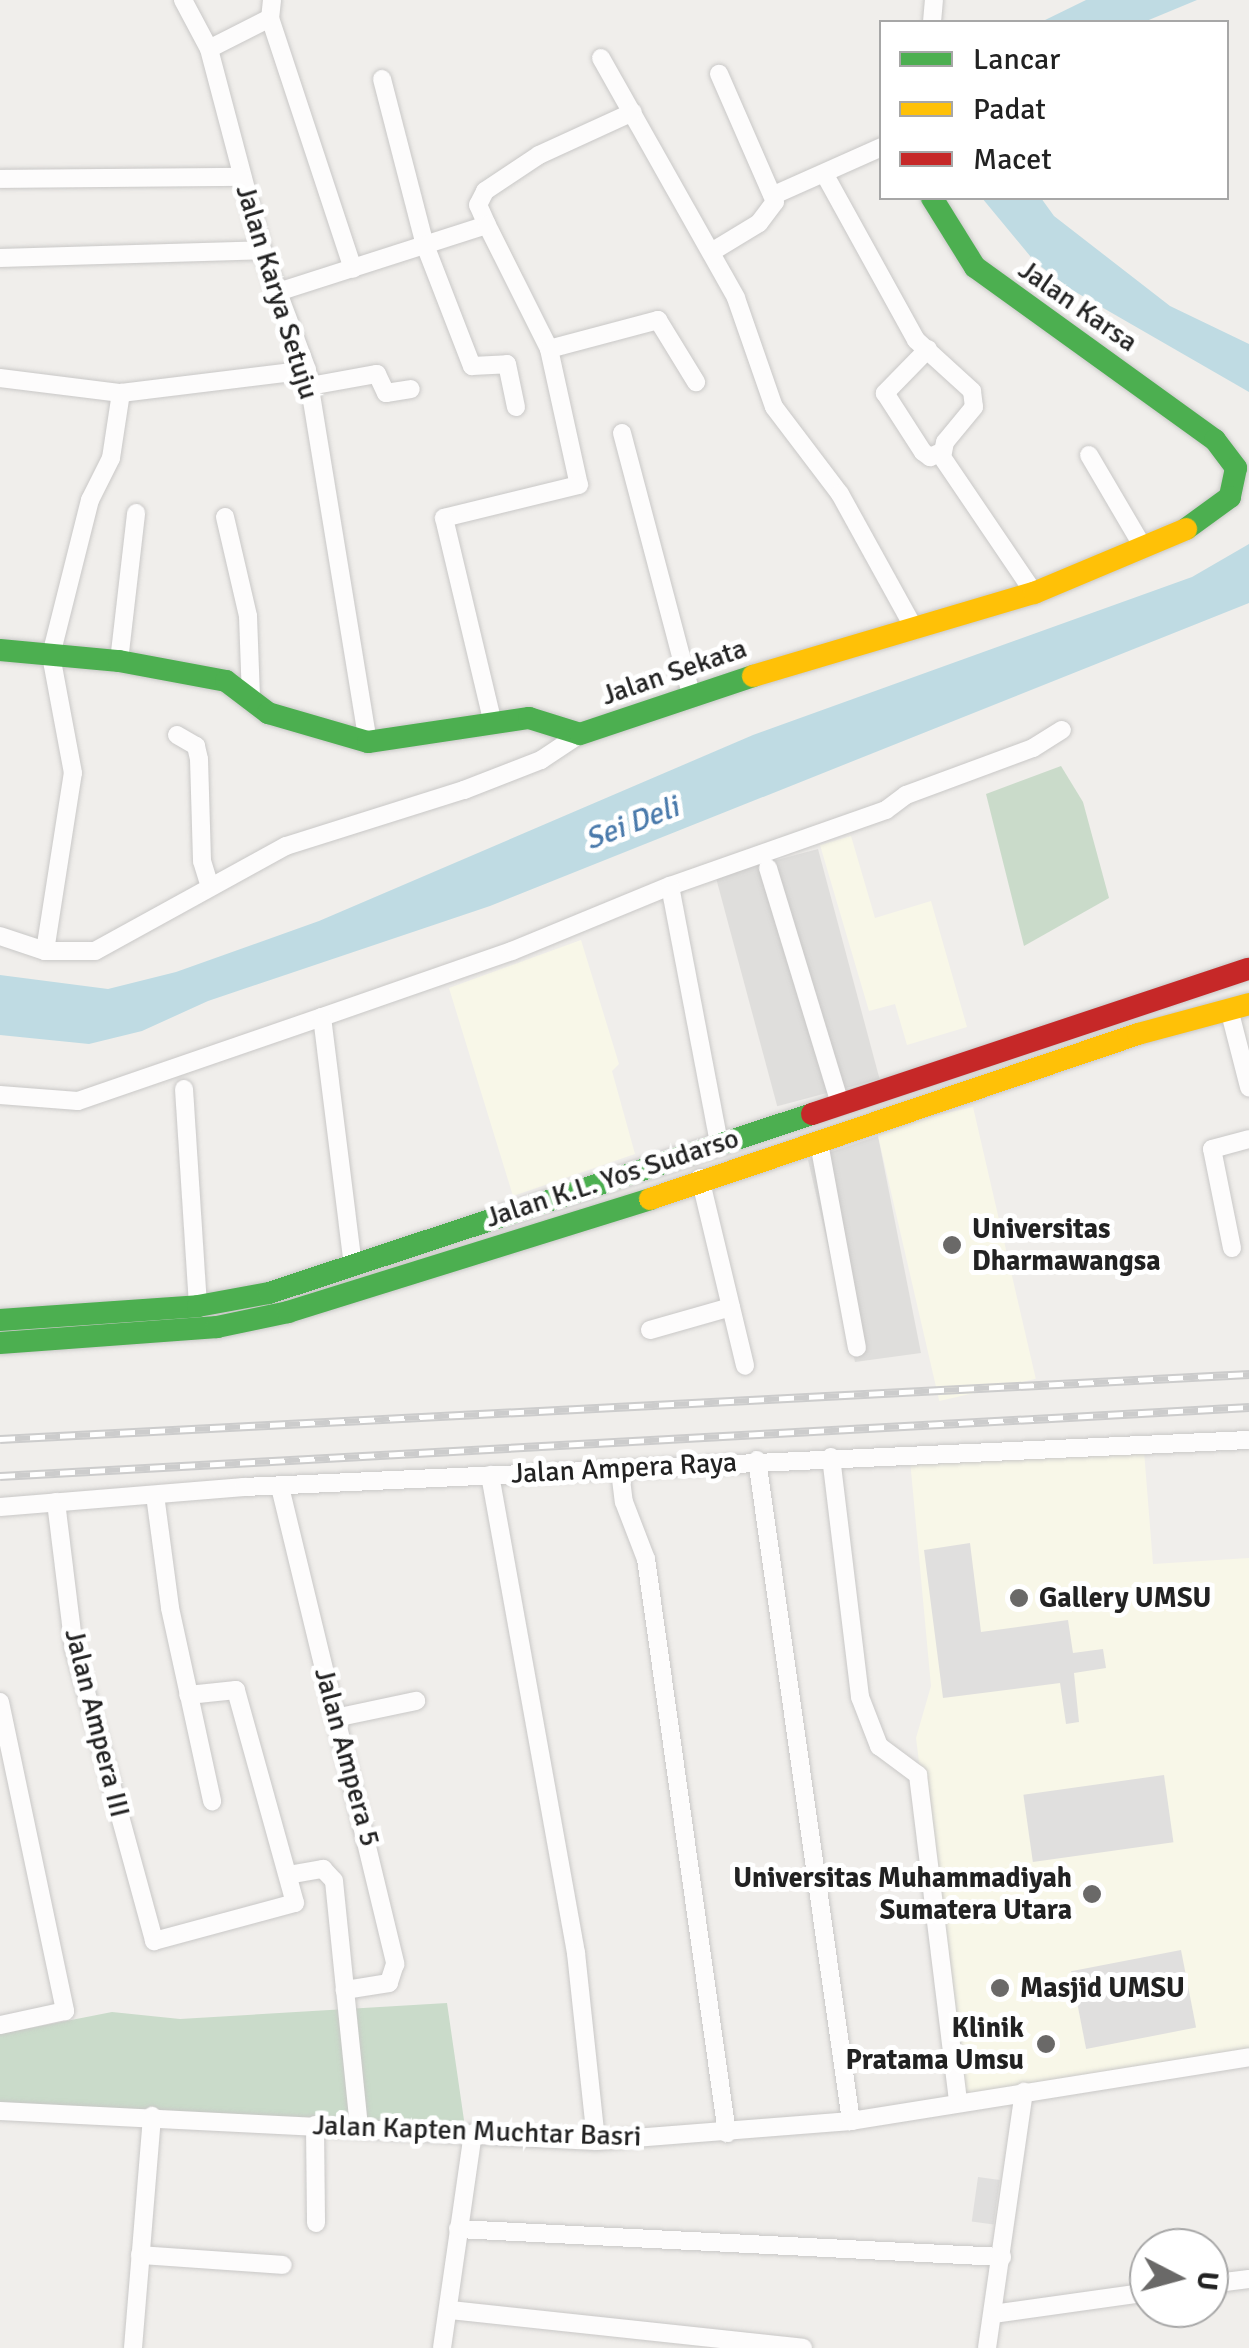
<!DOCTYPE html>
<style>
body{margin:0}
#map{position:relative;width:1249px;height:2348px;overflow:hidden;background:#f0eeeb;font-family:Signika,sans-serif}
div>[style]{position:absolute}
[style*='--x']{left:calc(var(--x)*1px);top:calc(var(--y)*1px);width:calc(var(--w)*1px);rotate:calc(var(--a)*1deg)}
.residential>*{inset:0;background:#dfdedc;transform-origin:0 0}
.education>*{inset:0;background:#f8f7e8;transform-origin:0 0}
.cemetery>*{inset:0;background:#cadbca}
.parking>*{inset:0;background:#e0dfde;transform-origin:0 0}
.water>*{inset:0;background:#bfdbe3}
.roads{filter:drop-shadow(0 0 2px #c9c8c7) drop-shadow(0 0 2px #c9c8c7)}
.street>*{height:18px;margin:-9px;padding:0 9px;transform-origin:9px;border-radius:9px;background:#fdfcfc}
.fast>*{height:22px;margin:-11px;padding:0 11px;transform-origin:11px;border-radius:11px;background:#4caf50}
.slow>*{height:22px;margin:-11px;padding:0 11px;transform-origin:11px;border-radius:11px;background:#ffc107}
.jam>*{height:22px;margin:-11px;padding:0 11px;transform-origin:11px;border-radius:11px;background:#c62828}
.rail>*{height:9px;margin-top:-4.5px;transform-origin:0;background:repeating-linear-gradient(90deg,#fff 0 15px,#ccc 0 30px);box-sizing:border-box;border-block:2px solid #ccc}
.dots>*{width:28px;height:28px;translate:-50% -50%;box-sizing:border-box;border:5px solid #fff;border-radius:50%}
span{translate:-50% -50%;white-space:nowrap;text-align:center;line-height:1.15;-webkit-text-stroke:10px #fff;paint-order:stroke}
.street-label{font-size:28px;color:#222}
.poi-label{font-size:28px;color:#222;font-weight:700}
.left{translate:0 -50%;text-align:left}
.right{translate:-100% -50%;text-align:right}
.water-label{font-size:30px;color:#4a7aab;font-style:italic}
.legend{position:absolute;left:879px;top:20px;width:350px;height:180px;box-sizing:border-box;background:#fff;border:2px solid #a7a7a7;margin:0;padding:12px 18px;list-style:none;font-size:30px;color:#222}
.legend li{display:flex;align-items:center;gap:20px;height:50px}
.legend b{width:50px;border:2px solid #a7a7a7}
.north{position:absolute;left:1129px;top:2228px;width:100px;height:100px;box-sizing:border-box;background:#fff;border:2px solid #a7a7a7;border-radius:50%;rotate:96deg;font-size:28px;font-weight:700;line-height:40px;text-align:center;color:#222}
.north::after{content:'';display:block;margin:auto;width:35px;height:45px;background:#6a6968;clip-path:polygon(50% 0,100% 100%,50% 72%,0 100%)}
</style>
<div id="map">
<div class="residential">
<i style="left:818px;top:849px;width:238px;height:106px;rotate:75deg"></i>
<i style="clip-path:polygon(878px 1136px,921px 1353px,855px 1362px,808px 1160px)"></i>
</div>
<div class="education">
<i style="clip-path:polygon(851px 836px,875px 918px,931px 901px,967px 1027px,907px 1045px,895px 1004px,869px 1011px,820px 845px)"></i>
<i style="clip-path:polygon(581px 940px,619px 1064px,612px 1071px,635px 1154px,513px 1196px,449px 988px)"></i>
<i style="left:973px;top:1107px;width:279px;height:99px;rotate:77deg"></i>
<i style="clip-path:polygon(1144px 1451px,1153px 1564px,1249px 1558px,1249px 2051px,961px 2097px,916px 1738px,931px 1686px,910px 1460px)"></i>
</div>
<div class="cemetery">
<i style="clip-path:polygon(1061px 766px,1083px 802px,1109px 898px,1024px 946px,986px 794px)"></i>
<i style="clip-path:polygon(447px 2003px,465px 2127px,0 2104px,0 2034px,112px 2012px,180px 2019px)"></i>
</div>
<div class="parking">
<i style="clip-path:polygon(970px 1543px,981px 1632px,1068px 1620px,1073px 1653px,1103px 1649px,1106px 1668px,1074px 1673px,1079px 1722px,1066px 1724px,1060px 1683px,943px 1698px,924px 1550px)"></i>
<i style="left:1164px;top:1775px;width:68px;height:142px;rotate:82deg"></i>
<i style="left:1181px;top:1950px;width:79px;height:112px;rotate:79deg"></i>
<i style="left:978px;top:2177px;width:22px;height:45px;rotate:8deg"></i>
</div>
<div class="water">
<i style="clip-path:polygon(1086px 0,1197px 0,1144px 22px,1041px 22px)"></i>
<i style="clip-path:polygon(982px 198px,1041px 198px,1054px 216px,1170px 306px,1249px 344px,1249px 392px,1072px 290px,1035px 262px)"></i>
<i style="clip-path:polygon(1249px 544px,1249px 603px,490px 906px,208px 1001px,142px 1031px,89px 1044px,0 1035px,0 975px,108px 989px,176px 972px,319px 921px,753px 735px,1192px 577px)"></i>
</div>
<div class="roads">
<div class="street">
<i style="--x:183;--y:0;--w:55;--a:62"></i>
<i style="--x:272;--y:0;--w:18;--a:96"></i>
<i style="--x:270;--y:18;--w:68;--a:153.1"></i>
<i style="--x:209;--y:49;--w:208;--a:75.2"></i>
<i style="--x:262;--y:250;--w:128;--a:69.4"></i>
<i style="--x:307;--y:370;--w:377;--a:80.7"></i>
<i style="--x:270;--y:18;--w:264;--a:71.7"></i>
<i style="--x:932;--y:22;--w:22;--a:-85"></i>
<i style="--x:601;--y:58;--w:275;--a:60.6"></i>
<i style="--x:736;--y:298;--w:115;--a:70.8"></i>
<i style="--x:774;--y:407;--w:109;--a:52.8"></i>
<i style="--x:840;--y:494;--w:155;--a:61.1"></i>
<i style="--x:382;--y:79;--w:171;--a:75.5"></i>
<i style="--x:425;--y:245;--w:130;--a:68.8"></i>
<i style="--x:472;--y:366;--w:35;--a:-3"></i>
<i style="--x:507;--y:364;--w:44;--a:78.2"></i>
<i style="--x:825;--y:175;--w:188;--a:61.1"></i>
<i style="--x:916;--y:340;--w:76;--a:42.3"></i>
<i style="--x:972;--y:391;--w:16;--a:83"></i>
<i style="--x:974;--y:407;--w:45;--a:129.6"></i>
<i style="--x:945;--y:442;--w:15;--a:101"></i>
<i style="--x:942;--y:457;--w:164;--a:55.9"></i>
<i style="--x:0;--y:179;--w:240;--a:-0.5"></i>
<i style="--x:774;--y:195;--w:118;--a:-24"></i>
<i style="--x:487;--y:225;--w:22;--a:-114"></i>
<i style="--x:478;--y:205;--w:16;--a:-63"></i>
<i style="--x:485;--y:191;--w:65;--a:-33.7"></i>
<i style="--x:539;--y:155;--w:103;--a:-24.6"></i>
<i style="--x:713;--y:251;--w:54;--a:-31.3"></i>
<i style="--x:759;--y:223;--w:26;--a:-53"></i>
<i style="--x:775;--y:202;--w:140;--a:-113.6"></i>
<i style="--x:0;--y:258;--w:262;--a:-1.7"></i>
<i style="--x:281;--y:291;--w:216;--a:-17.8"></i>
<i style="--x:487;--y:225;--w:139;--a:63.4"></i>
<i style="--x:549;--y:349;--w:139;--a:77.6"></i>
<i style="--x:579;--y:485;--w:139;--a:166.3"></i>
<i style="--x:444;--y:518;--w:211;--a:76.6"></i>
<i style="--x:549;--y:349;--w:113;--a:-14.9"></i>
<i style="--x:658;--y:320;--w:73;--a:58.5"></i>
<i style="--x:928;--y:349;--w:62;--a:134.3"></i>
<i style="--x:885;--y:393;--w:70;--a:57.2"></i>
<i style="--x:923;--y:452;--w:9;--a:36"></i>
<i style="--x:930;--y:457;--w:12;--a:-24"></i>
<i style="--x:0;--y:378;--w:122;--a:7.1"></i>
<i style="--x:121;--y:393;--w:187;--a:-7"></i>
<i style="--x:310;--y:386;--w:68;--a:-10.2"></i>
<i style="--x:377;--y:374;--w:21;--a:65"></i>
<i style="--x:386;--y:393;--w:25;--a:-9"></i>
<i style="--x:622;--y:433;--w:270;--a:75.2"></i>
<i style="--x:1089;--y:455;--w:107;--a:59.6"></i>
<i style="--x:225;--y:517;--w:102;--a:76.9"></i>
<i style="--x:248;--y:616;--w:81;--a:87.9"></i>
<i style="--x:119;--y:661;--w:149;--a:-83.4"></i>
<i style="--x:177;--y:735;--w:22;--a:30"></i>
<i style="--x:196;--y:746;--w:13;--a:77"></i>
<i style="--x:199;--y:759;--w:102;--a:88.3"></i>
<i style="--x:202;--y:861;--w:24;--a:73"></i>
<i style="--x:768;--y:868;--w:246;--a:73"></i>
<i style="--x:670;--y:886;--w:229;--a:-19.4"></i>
<i style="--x:886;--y:810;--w:25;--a:-37"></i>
<i style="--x:906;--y:795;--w:135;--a:-20.3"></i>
<i style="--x:1033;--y:748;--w:34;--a:-32"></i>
<i style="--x:0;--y:936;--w:47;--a:18.4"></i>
<i style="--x:45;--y:951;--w:50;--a:0"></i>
<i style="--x:95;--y:951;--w:218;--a:-28.8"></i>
<i style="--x:286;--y:846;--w:187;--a:-17.5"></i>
<i style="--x:464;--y:790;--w:83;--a:-21.3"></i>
<i style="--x:541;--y:760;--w:47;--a:-33.7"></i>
<i style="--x:45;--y:951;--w:180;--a:-81.1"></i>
<i style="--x:73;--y:773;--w:120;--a:-100.6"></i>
<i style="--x:51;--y:655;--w:160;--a:-75.9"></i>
<i style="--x:90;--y:500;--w:47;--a:-63.4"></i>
<i style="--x:111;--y:458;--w:66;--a:-81.3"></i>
<i style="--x:1229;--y:1009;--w:81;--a:75.6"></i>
<i style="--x:322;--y:1017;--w:201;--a:-19.2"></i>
<i style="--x:512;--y:951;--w:171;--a:-22.4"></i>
<i style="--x:670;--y:886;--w:262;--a:79.2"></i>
<i style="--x:184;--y:1089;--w:217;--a:86.3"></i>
<i style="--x:0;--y:1095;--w:78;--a:4.4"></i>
<i style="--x:78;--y:1101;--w:258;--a:-19"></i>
<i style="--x:322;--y:1017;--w:251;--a:82.9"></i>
<i style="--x:819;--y:1143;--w:208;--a:79.5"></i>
<i style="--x:700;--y:1178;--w:193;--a:76.5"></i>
<i style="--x:1232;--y:1248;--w:101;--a:-101.4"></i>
<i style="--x:1212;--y:1149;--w:38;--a:-15"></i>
<i style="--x:650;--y:1330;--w:84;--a:-15.9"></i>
<i style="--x:831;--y:1457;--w:242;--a:83.1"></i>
<i style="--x:860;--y:1697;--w:53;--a:68.8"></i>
<i style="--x:879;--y:1746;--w:49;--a:36.6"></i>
<i style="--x:918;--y:1775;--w:328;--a:83"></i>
<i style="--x:757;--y:1460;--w:668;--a:81.91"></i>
<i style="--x:620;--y:1471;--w:31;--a:83"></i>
<i style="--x:624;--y:1502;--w:61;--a:68.9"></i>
<i style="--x:646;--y:1559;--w:580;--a:81.97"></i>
<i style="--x:490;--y:1475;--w:486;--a:79.8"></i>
<i style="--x:576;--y:1953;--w:189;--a:83.9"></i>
<i style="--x:280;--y:1487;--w:491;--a:76.4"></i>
<i style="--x:395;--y:1964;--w:20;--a:108"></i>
<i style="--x:389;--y:1983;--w:45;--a:171"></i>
<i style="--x:155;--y:1495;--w:114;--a:82.4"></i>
<i style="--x:170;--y:1608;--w:198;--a:77.7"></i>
<i style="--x:56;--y:1502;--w:147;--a:83"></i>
<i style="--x:74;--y:1648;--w:304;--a:74.7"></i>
<i style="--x:154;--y:1941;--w:146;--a:-15.1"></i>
<i style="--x:295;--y:1903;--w:221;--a:-105.5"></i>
<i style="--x:236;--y:1690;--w:48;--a:174.1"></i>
<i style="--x:0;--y:1507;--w:245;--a:-4.7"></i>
<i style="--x:244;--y:1487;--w:1006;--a:-2.68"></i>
<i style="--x:0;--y:1702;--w:316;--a:78.1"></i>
<i style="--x:65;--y:2011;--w:66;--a:167.8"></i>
<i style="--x:335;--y:1718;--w:83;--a:-11.9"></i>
<i style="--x:288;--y:1875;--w:36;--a:-10"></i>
<i style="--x:323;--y:1869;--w:16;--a:47"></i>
<i style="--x:334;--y:1881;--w:247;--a:84.2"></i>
<i style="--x:0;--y:2111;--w:597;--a:2.88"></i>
<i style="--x:596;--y:2141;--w:256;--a:-4.5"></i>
<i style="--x:851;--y:2121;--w:403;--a:-9.1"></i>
<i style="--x:315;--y:2125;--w:98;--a:89.4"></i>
<i style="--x:458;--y:2229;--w:545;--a:2.95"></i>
<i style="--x:140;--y:2255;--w:143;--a:4"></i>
<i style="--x:1209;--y:2284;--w:40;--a:-7.1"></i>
<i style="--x:450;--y:2310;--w:355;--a:6.1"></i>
<i style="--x:993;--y:2314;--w:158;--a:-8"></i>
<i style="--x:133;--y:2348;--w:233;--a:-85.3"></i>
<i style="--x:442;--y:2348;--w:217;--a:-81.8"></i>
<i style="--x:987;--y:2348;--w:259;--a:-81.8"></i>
</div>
<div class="fast">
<i style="--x:932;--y:198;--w:81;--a:58.1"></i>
<i style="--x:975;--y:267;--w:296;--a:35.8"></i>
<i style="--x:1215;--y:440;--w:35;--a:53"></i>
<i style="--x:1236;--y:468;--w:30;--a:102"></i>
<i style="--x:1230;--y:497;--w:54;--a:144"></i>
<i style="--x:0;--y:650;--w:120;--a:5.3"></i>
<i style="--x:119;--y:661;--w:109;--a:10.6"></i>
<i style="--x:226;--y:681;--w:53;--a:37.3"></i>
<i style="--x:268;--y:713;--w:104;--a:16.2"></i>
<i style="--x:368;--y:742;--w:163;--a:-8.5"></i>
<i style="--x:529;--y:718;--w:53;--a:17.4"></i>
<i style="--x:580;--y:734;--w:182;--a:-18.5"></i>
<i style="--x:0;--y:1320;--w:198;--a:-4"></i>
<i style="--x:198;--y:1306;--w:72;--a:-10.4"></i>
<i style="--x:269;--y:1293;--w:572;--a:-18.24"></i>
<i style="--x:0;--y:1343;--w:218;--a:-4.2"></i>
<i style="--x:217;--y:1327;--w:73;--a:-11.9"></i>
<i style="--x:288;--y:1312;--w:379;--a:-17.3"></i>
</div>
<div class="slow">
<i style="--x:753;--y:676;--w:293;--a:-16.5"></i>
<i style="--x:1034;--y:593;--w:165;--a:-22.8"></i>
<i style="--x:650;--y:1199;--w:515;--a:-18.68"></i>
<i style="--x:1138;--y:1034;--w:115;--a:-15.1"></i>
</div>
<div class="jam">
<i style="--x:812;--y:1114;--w:460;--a:-18.4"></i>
</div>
</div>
<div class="rail">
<i style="--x:0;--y:1439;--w:1251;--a:-2.98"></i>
<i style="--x:0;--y:1476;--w:1251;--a:-3.16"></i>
</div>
<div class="dots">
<i style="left:952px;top:1245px;background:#6a6968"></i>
<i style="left:1019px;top:1598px;background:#6a6968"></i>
<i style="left:1092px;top:1894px;background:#6a6968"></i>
<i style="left:1000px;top:1988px;background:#6a6968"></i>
<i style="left:1046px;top:2044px;background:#6a6968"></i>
</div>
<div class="street-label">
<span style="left:277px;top:292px;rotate:73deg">Jalan Karya Setuju</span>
<span style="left:1078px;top:306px;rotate:35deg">Jalan Karsa</span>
<span style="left:674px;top:672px;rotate:-19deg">Jalan Sekata</span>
<span style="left:612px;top:1178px;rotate:-18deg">Jalan K.L. Yos Sudarso</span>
<span style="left:624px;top:1468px;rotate:-3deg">Jalan Ampera Raya</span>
<span style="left:97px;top:1723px;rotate:76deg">Jalan Ampera III</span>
<span style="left:347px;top:1757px;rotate:75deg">Jalan Ampera 5</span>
<span style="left:477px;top:2131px;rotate:2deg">Jalan Kapten Muchtar Basri</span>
</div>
<div class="poi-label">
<span class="left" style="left:972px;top:1245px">Universitas<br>Dharmawangsa</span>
<span class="left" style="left:1039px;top:1598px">Gallery UMSU</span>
<span class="right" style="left:1072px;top:1894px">Universitas Muhammadiyah<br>Sumatera Utara</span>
<span class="left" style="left:1020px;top:1988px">Masjid UMSU</span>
<span class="right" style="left:1024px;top:2044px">Klinik<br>Pratama Umsu</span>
</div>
<div class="water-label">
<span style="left:632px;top:824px;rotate:-21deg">Sei Deli</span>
</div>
<ul class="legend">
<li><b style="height:12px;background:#4caf50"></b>Lancar</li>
<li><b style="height:12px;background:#ffc107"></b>Padat</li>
<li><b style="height:12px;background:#c62828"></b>Macet</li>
</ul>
<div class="north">U</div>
</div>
